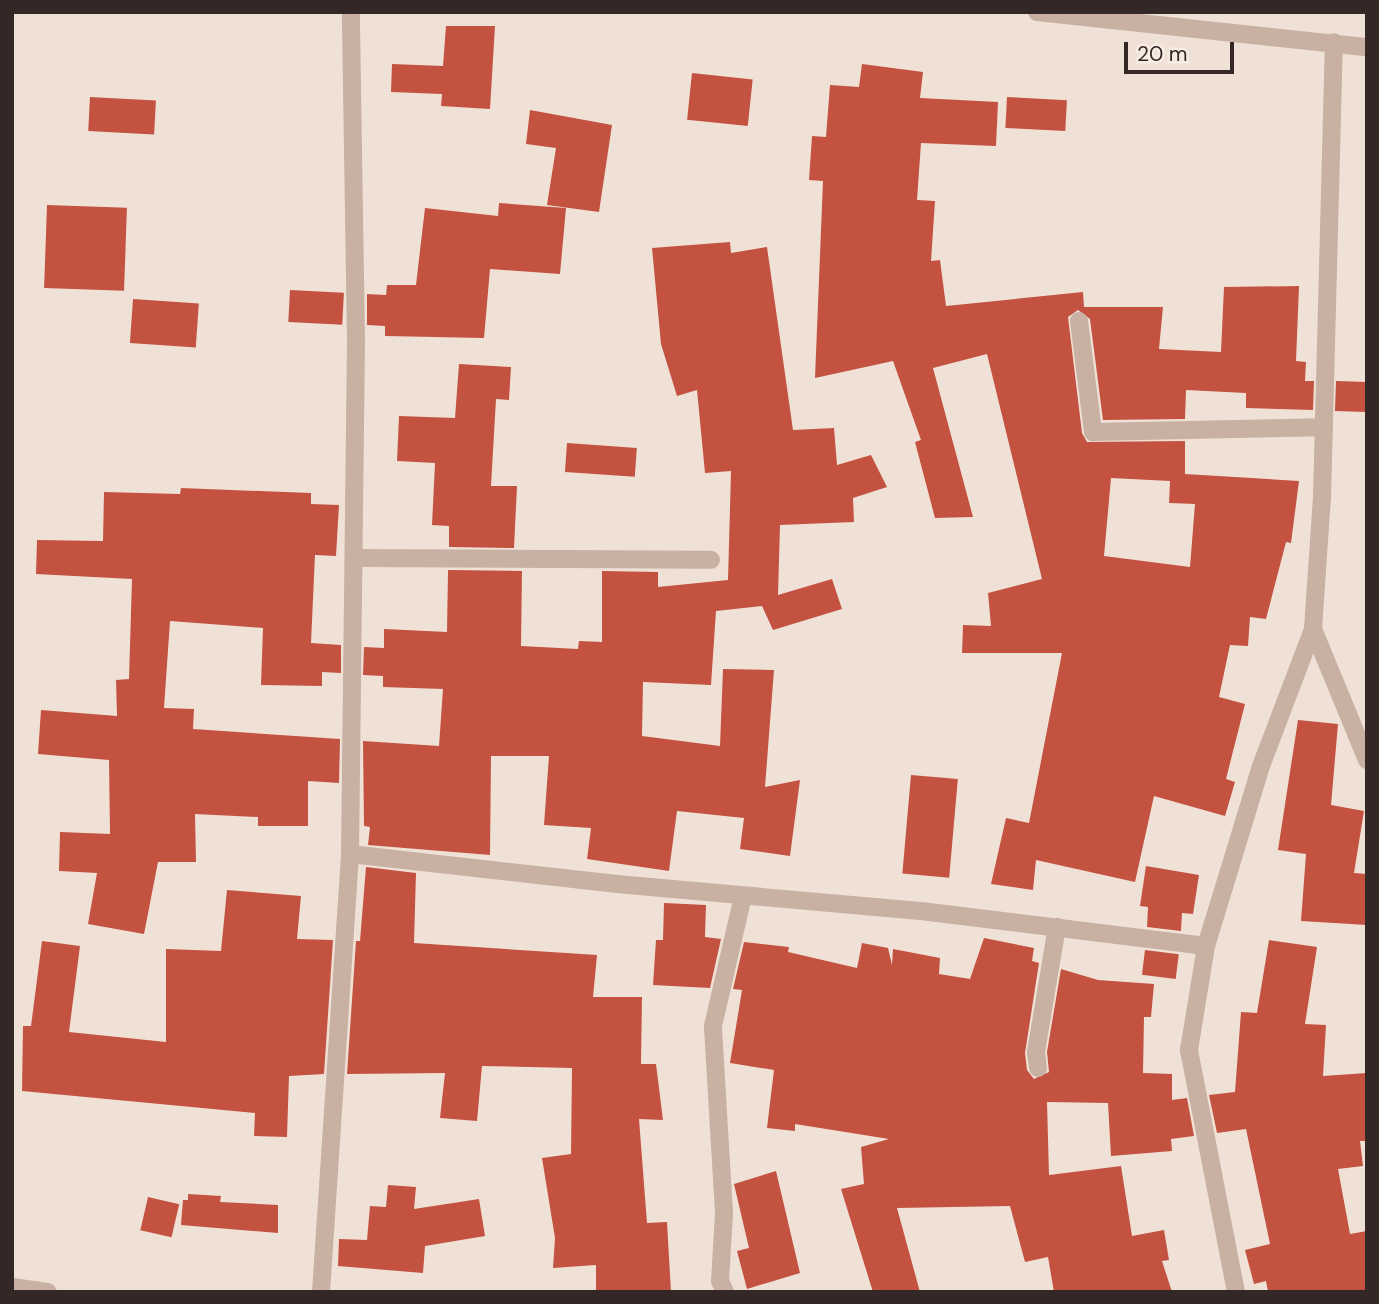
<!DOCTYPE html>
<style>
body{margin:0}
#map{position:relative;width:1379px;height:1304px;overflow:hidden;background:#f0e1d7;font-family:"DM Sans",sans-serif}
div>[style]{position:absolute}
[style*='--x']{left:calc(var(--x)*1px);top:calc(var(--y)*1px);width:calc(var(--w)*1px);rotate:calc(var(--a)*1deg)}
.building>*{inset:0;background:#c45241;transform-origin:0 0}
.street>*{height:18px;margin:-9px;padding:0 9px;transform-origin:9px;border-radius:9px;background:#c8b0a3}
span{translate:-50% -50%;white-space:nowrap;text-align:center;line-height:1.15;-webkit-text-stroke:6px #f8ece3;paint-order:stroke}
.frame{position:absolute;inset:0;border:14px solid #332825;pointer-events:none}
.scale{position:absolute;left:1124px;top:42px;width:110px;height:32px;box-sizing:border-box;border:4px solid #332825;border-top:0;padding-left:9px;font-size:21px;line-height:24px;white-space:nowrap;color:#332825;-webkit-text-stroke:5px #f8ece3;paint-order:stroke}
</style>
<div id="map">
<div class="building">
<i style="clip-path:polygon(446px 26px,495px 26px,490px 109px,441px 106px,442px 94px,391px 92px,392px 64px,443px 66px)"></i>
<i style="clip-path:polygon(evenodd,862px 64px,923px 72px,920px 98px,998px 102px,996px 146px,921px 143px,917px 200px,935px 201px,931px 261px,940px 260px,946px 306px,1083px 292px,1084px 307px,1163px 307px,1159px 349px,1221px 352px,1224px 287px,1299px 286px,1296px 361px,1306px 362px,1305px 381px,1314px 381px,1313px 410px,1246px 408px,1246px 393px,1186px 390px,1185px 419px,1103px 420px,1090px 319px,1078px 310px,1068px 317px,1082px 433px,1087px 442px,1185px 441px,1185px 474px,1299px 481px,1291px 543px,1286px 542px,1266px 619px,1250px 617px,1248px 646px,1230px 645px,1219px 697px,1245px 704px,1226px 779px,1235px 782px,1225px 816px,1154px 796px,1135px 882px,1036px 860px,1033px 890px,991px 884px,1006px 818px,1029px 823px,1062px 653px,962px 653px,963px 625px,991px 626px,988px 593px,1042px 579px,987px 354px,933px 368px,973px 517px,935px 518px,915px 442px,921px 440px,893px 361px,815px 378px,823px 181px,809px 180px,812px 136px,826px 137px,830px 85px,859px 87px,862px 64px,1111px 478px,1170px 481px,1169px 503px,1195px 504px,1190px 567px,1104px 556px,1111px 478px)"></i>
<i style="left:692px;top:73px;width:61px;height:47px;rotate:6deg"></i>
<i style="left:90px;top:97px;width:66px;height:34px;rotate:3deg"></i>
<i style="left:1007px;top:97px;width:60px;height:31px;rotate:3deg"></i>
<i style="clip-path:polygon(530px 110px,612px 125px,599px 212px,547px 205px,556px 148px,526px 144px)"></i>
<i style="clip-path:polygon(499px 203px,566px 208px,560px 274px,490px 269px,484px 338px,385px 336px,385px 326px,367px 325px,367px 294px,386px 295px,387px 285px,416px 285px,425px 208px,498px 216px)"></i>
<i style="left:47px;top:205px;width:80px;height:83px;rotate:2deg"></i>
<i style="clip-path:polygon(730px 242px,731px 253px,767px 247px,793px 430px,834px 428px,837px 465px,871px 455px,887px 487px,853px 498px,854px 522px,780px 525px,778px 595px,832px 579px,842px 609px,773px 630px,762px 606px,716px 611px,711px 685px,643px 682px,642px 736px,720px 746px,723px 669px,774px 670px,765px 787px,800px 780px,790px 856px,740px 849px,744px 818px,677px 811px,669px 871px,587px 859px,591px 828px,544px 825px,549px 756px,491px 756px,490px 855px,368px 845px,370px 827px,364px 826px,363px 741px,439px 746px,443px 689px,383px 687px,383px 676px,363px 675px,364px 647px,384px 648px,384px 629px,447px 632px,448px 570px,522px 571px,521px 646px,578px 649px,579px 641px,602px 642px,602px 571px,658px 572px,658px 587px,728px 580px,731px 471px,705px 473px,697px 390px,677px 396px,661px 344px,652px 248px)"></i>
<i style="left:290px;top:290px;width:54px;height:32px;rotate:3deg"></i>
<i style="left:133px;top:299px;width:66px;height:44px;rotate:4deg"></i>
<i style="clip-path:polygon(459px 364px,511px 367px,509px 400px,496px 399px,491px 486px,517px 486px,514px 548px,449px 547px,449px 526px,432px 525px,435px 463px,397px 461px,399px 416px,455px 418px)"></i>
<i style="left:1336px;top:381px;width:31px;height:30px;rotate:2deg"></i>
<i style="left:567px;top:443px;width:70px;height:29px;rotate:4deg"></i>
<i style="clip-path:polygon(181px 488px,311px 493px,311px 504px,339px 505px,336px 556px,315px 555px,311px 643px,341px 645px,341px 673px,322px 672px,322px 686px,261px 685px,263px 628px,170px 621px,164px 708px,194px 709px,193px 729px,340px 739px,339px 783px,308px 781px,308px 826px,258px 826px,258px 817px,195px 814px,196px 862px,158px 862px,144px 934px,88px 924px,97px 873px,59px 871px,60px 832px,110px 834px,109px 760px,38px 754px,41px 710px,117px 716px,116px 680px,129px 679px,132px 579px,36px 574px,37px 540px,103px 541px,104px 492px,180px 494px)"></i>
<i style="clip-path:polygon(1298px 720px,1338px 724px,1331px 805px,1364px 811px,1354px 873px,1367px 874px,1367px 925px,1301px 921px,1306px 854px,1278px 850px)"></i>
<i style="left:911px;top:775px;width:47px;height:99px;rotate:5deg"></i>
<i style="clip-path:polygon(1146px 866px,1199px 875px,1193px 914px,1182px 913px,1181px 931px,1147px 927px,1148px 907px,1140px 906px)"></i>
<i style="clip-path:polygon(366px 867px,416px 873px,414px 943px,597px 955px,593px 997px,642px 997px,641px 1064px,656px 1064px,663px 1120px,639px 1119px,647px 1223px,667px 1222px,671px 1292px,596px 1292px,596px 1265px,553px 1268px,555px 1238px,542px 1158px,571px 1154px,572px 1068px,482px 1066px,477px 1121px,440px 1118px,445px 1073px,347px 1074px,356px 941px,360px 941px)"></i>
<i style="clip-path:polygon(227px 890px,301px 896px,297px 939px,333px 940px,324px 1074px,289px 1076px,287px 1137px,254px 1136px,255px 1113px,22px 1091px,23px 1026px,31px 1026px,42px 941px,80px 946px,69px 1032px,166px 1042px,166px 949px,221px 951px)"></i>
<i style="clip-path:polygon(664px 903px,706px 905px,705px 937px,721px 939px,710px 988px,653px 985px,656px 940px,663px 940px)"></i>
<i style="clip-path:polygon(984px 938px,1034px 948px,1032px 961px,1039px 963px,1025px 1053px,1027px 1070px,1034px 1079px,1049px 1072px,1047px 1052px,1061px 969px,1098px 980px,1154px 984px,1151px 1017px,1144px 1017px,1143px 1073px,1172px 1074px,1172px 1100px,1187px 1098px,1194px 1136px,1171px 1139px,1172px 1151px,1111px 1156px,1108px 1103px,1047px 1102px,1049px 1175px,1121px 1166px,1132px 1236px,1164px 1230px,1169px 1260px,1162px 1261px,1172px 1292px,1054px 1292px,1048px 1257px,1025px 1262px,1010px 1206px,897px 1208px,920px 1292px,873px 1292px,841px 1189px,864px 1184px,861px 1147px,889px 1139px,795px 1124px,795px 1131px,767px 1128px,774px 1070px,730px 1063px,742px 990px,733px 989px,744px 942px,789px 947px,788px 952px,857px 968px,862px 943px,888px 948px,892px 965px,893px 949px,940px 958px,939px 974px,970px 979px)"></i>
<i style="clip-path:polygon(1269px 940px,1317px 947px,1305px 1024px,1326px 1025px,1323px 1076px,1367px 1073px,1367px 1141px,1360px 1141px,1363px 1166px,1338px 1169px,1350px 1234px,1367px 1231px,1367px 1292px,1268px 1292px,1266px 1281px,1254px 1284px,1245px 1250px,1270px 1244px,1246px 1129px,1217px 1133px,1209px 1095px,1235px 1092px,1241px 1012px,1257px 1013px)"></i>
<i style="left:1145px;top:950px;width:34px;height:25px;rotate:7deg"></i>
<i style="clip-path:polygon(776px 1171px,800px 1273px,747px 1289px,737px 1251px,749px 1248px,734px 1184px)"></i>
<i style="clip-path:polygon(388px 1185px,416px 1187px,414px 1209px,479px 1199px,485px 1236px,425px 1246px,423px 1273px,338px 1266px,339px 1239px,367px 1240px,370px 1206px,386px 1207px)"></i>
<i style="clip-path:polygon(188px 1194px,221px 1196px,220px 1202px,278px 1205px,278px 1233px,181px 1225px,183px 1200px,188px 1200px)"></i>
<i style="left:148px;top:1197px;width:32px;height:34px;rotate:13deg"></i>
</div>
<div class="street">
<i style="--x:1037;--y:12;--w:332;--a:6.1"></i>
<i style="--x:1079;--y:321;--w:112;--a:82.8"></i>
<i style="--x:1093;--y:432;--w:231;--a:-1.2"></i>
<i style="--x:354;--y:558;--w:357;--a:0.3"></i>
<i style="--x:1313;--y:629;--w:142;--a:67.6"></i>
<i style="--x:350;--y:854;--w:269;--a:6.4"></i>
<i style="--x:617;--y:884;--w:313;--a:5.1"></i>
<i style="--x:929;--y:912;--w:279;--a:7"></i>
<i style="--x:1038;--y:1068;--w:16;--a:-97"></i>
<i style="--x:1036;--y:1052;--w:127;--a:-80.5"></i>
<i style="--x:12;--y:1287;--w:36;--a:8"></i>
<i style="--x:321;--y:1292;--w:439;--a:-86.2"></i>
<i style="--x:350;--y:854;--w:513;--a:-89.33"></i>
<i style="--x:356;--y:341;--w:329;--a:-90.9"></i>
<i style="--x:725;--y:1292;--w:12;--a:-114"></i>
<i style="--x:720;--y:1281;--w:68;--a:-86.6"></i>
<i style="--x:724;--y:1213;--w:187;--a:-93.4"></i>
<i style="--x:713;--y:1026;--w:133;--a:-77"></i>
<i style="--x:1236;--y:1292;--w:247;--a:-101"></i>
<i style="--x:1189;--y:1050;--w:105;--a:-80.7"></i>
<i style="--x:1206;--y:946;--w:188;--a:-73"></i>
<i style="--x:1261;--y:766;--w:147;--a:-69.2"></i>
<i style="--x:1313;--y:629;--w:132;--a:-86.1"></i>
<i style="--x:1322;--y:497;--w:455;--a:-88.5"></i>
</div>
<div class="frame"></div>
<div class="scale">20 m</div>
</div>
